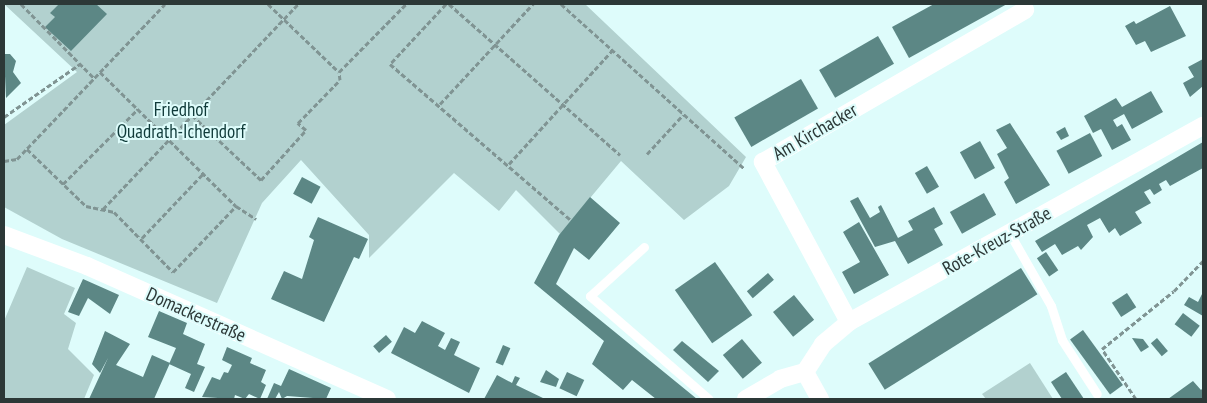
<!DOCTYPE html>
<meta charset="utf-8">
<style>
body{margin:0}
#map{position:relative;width:1207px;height:403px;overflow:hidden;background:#defcfb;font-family:"PT Sans Narrow",sans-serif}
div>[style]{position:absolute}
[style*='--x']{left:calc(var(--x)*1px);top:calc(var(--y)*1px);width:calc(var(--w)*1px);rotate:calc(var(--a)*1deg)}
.green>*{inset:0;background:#b2d1cf}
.building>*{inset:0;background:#5c8785;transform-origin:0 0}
.path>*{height:3px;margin-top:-1.5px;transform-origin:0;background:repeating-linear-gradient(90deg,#809493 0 5px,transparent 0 7.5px)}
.service>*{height:9px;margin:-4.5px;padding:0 4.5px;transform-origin:4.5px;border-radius:4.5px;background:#fff}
.minor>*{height:18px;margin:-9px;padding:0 9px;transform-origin:9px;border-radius:9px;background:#fff}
span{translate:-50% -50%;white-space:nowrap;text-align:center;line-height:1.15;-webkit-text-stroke:4px #defcfb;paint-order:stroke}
.park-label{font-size:19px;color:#0f3a39}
.street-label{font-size:19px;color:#2c3837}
.frame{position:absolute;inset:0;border:5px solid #2c3837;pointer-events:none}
</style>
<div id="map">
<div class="green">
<i style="clip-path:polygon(4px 4px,585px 4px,746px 157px,729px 186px,684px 220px,621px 161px,560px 234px,516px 190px,499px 211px,454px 173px,369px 258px,369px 235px,301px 160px,262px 203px,217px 303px,62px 239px,4px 207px,4px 125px,77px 72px)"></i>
<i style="clip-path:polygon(27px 267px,75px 288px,64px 314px,76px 323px,68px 349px,94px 375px,84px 399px,4px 399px,4px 321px)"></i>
<i style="clip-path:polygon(1030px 363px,1053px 399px,986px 399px,982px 394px)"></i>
</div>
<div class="building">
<i style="clip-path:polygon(59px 4px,96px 4px,107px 14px,71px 51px,45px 27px,55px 17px,50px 13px)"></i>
<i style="clip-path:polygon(934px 4px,1007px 4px,909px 58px,892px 27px)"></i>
<i style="clip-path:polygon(1170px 6px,1186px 36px,1151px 52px,1145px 41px,1136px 45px,1125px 26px,1134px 21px,1136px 24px)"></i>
<i style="left:878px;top:36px;width:32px;height:68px;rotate:60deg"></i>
<i style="clip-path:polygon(4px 54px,10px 54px,16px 61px,13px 72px,21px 83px,6px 98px)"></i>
<i style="clip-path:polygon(1203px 59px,1203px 86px,1190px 97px,1183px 83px,1194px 77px,1188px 67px)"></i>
<i style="left:801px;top:79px;width:34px;height:77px;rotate:60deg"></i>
<i style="clip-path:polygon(1151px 91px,1163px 112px,1132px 129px,1124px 114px,1113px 120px,1117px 127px,1122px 124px,1131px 140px,1112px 150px,1101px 129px,1093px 133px,1084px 116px,1116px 98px,1122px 107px)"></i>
<i style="clip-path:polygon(1010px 123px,1050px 185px,1016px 204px,1004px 182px,1009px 178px,997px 154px,1007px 148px,996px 130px)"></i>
<i style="clip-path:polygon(1065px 127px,1069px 136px,1061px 140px,1056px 132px)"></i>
<i style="left:1090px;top:133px;width:26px;height:38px;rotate:62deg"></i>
<i style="left:980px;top:141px;width:31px;height:23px;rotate:61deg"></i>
<i style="clip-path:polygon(1203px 142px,1203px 168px,1170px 186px,1166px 180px,1159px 184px,1162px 190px,1154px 195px,1150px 189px,1144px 192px,1151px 203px,1135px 212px,1142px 223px,1120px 236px,1115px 228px,1109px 233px,1100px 218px,1087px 225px,1093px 237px,1081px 250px,1078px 246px,1062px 255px,1055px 244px,1042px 252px,1035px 241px)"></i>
<i style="left:927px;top:166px;width:24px;height:14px;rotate:60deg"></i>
<i style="left:302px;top:177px;width:21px;height:19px;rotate:28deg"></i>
<i style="left:984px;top:193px;width:25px;height:39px;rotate:61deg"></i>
<i style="clip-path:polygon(590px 197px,620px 223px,589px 260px,574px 248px,556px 284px,697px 399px,656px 399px,632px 380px,623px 390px,592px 364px,604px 341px,534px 283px,559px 235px)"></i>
<i style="clip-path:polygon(858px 197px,870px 218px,880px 212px,878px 207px,881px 205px,898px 238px,913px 230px,908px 221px,934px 207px,943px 224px,934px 229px,943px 245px,908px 264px,895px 241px,875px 247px,850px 201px)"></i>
<i style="clip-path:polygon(318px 217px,368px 239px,359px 259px,354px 257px,324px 322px,271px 299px,284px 271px,302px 279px,314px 240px,309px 237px)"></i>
<i style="clip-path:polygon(859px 222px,889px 275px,854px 294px,842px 272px,860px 262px,843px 232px)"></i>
<i style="left:1046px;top:252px;width:22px;height:11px;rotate:56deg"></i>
<i style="left:715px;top:262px;width:65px;height:49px;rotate:55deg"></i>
<i style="left:1021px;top:268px;width:31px;height:180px;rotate:58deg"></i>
<i style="left:768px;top:273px;width:9px;height:28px;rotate:49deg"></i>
<i style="clip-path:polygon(83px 279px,119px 295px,110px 314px,88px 298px,79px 316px,68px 312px)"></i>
<i style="clip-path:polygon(1203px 292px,1203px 316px,1184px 305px,1189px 297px,1198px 302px)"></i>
<i style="left:1127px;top:293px;width:17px;height:18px;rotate:57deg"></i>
<i style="left:794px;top:295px;width:32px;height:27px;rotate:51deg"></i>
<i style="clip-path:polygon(159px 311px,187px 323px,183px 334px,205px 344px,197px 364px,205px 367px,194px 392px,185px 388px,191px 374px,169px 364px,176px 348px,148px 337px)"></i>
<i style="left:1183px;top:313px;width:21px;height:14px;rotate:37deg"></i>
<i style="clip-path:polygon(422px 321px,445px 333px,438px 346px,445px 350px,451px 338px,460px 342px,454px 355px,480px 368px,469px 393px,391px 353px,404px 327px,415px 333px)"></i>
<i style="left:1083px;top:330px;width:68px;height:16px;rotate:54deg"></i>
<i style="clip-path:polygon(105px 331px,130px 344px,116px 365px,143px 377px,152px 355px,170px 363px,154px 399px,89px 399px,108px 358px,100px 373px,92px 364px)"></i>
<i style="left:386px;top:335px;width:9px;height:17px;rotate:49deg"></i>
<i style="clip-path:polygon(1132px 338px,1143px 339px,1149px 347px,1141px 352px)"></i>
<i style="left:1157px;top:338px;width:17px;height:8px;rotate:50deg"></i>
<i style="left:742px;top:339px;width:31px;height:25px;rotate:50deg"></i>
<i style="clip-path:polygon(682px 341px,719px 371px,708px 382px,673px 350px)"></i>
<i style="left:503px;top:345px;width:8px;height:19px;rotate:23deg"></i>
<i style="clip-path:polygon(227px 347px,252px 358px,250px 363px,266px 370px,261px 382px,266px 385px,260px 399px,249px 394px,245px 399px,235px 395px,234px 399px,202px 397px,212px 377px,220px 380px,224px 372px,228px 373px,232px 365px,222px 360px)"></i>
<i style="clip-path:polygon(289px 369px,331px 388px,326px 399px,287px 396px,282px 399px,279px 392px,275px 399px,267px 399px,274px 383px,281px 386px)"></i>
<i style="clip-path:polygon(546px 370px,559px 379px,556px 387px,540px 382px)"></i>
<i style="left:567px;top:372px;width:19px;height:18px;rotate:25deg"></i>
<i style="clip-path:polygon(1066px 372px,1084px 399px,1062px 399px,1051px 382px)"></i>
<i style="clip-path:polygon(497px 375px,512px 383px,515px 376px,520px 378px,516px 385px,545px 399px,484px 399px)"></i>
<i style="clip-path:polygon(1193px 381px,1201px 390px,1203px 388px,1203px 399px,1168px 399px)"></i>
</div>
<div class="path">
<i style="--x:21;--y:4;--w:104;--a:45.4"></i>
<i style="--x:268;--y:4;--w:98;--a:43.8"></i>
<i style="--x:446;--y:4;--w:82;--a:133"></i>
<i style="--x:390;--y:64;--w:239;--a:40.8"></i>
<i style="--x:449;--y:4;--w:228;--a:41.4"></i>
<i style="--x:561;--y:4;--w:246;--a:41.9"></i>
<i style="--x:100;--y:72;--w:191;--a:44.6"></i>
<i style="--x:236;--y:206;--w:24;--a:33"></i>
<i style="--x:440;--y:104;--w:137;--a:-47.1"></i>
<i style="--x:192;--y:115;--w:95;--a:43.3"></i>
<i style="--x:261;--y:180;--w:67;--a:-48"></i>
<i style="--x:306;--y:130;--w:11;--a:-139"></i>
<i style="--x:298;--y:123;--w:60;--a:-45.7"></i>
<i style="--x:340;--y:80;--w:8;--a:-97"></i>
<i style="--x:339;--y:72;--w:95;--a:-45.4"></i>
<i style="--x:4;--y:117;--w:93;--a:-34.9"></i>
<i style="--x:27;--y:149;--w:82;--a:44"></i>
<i style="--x:86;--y:206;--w:29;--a:12"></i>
<i style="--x:114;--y:212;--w:84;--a:45.5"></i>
<i style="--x:173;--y:272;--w:91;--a:-46.3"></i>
<i style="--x:647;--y:154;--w:53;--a:-47.3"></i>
<i style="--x:4;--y:161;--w:13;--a:-9"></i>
<i style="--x:17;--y:159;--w:214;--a:-46.3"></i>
<i style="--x:509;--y:164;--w:153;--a:-47.7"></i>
<i style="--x:63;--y:184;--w:106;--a:-45"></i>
<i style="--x:103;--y:209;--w:283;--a:-46.4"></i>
<i style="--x:142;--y:238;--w:90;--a:-46.4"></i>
<i style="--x:1136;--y:399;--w:60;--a:-124.2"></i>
<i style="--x:1102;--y:349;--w:92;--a:-38.9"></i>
<i style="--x:1174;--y:291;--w:42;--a:-46"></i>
</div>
<div class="service">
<i style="--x:1010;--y:234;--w:83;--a:60.3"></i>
<i style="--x:1051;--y:306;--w:36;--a:72"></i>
<i style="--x:1062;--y:340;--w:64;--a:57.1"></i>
<i style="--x:644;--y:247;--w:73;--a:137.8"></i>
<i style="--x:590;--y:296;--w:157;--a:40.9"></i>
</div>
<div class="minor">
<i style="--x:4;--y:235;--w:89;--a:20.5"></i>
<i style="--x:87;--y:266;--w:328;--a:23.9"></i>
<i style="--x:849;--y:322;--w:182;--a:-118.3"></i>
<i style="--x:763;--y:162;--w:303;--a:-30.1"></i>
<i style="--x:805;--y:372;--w:33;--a:-57"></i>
<i style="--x:823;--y:344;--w:34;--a:-40"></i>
<i style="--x:849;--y:322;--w:405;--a:-29"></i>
<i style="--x:746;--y:399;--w:39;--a:-30"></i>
<i style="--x:780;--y:379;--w:26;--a:-16"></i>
<i style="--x:805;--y:372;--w:31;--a:61"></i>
</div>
<div class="park-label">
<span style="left:181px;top:121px">Friedhof<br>Quadrath-Ichendorf</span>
</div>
<div class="street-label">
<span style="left:815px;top:132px;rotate:-30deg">Am Kirchacker</span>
<span style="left:997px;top:241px;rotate:-29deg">Rote-Kreuz-Straße</span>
<span style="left:196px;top:315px;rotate:24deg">Domackerstraße</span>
</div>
<div class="frame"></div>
</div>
